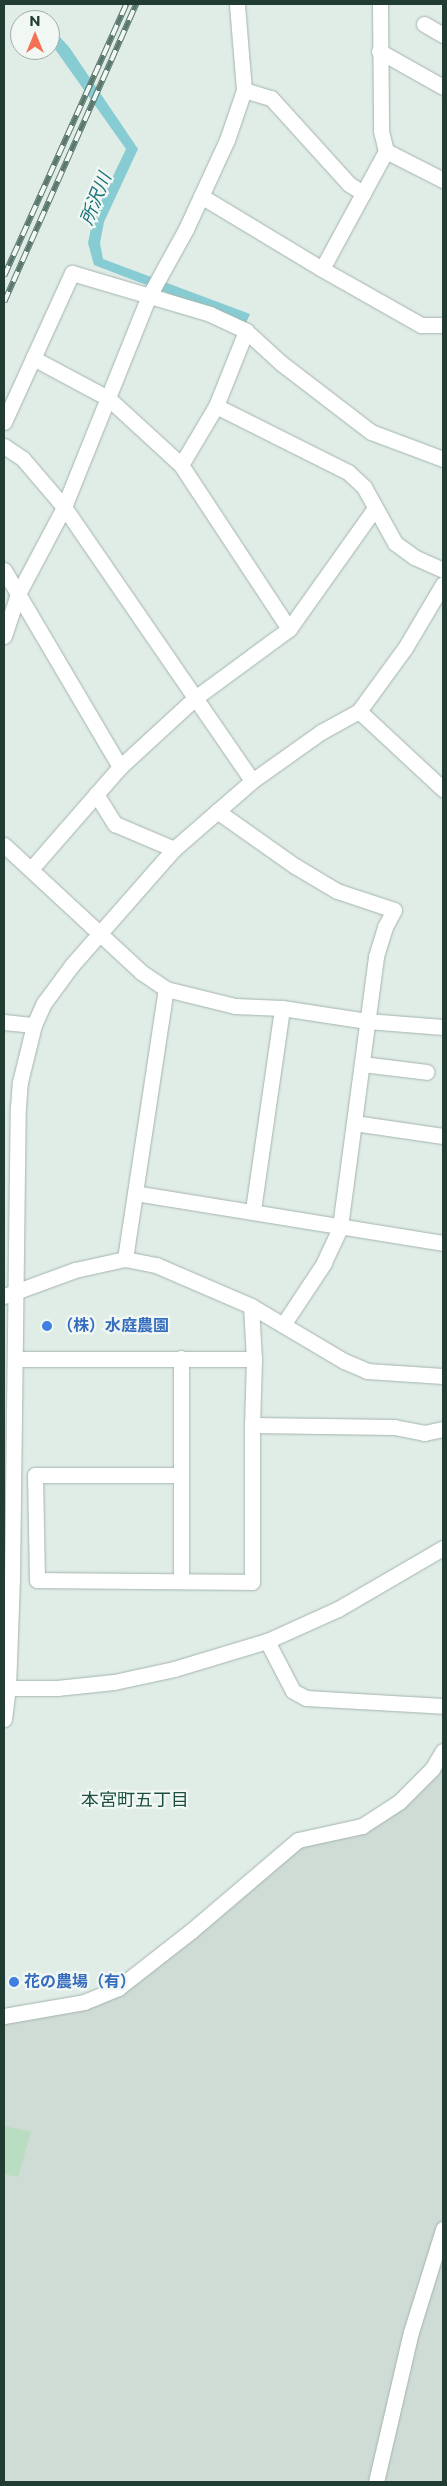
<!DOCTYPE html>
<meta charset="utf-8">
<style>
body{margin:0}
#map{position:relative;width:447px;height:2486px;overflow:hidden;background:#e0ece6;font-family:Montserrat,"Noto Sans JP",sans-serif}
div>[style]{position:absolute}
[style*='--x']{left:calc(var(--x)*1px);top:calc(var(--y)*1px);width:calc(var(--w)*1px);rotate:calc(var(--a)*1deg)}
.built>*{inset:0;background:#cfdbd5}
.green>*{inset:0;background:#b9ddc0}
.water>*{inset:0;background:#87ccd2}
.roads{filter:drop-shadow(0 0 1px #a3b4ad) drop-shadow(0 0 1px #a3b4ad)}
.minor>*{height:15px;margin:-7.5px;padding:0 7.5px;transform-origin:7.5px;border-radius:7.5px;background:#fff}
.rail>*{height:5.5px;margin-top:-2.75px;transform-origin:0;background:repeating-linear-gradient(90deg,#f1f8f4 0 11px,#5b786e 0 22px);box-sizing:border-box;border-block:1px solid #5b786e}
.dots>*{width:14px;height:14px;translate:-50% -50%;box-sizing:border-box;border:2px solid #f1f8f4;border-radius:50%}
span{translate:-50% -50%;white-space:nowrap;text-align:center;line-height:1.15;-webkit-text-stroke:4.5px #f1f8f4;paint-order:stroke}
.shop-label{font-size:16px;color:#366cbe;font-weight:700}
.left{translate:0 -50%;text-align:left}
.water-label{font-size:18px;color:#1a7179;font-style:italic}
.neighbourhood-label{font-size:18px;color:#1c4f3f}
.frame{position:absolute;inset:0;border:5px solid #213c33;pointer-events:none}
.north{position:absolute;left:10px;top:10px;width:50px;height:50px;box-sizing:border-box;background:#f1f8f4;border:1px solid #9eada7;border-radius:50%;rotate:0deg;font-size:14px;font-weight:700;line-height:20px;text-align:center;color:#213c33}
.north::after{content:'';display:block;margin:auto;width:18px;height:22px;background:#f57055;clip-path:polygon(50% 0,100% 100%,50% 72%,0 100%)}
</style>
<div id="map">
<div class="built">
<i style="clip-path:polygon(443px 1751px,443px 2482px,4px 2482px,4px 2018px,90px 2001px,298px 1840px,362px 1826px)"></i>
</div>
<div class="green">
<i style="clip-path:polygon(4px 2126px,31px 2132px,18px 2177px,4px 2174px)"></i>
</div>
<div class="water">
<i style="clip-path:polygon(50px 26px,69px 47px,138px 149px,104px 222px,100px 243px,103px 259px,250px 314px,246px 323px,94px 265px,88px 243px,93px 218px,126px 149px,50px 42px)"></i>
</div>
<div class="roads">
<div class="minor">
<i style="--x:380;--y:4;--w:127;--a:89.5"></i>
<i style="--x:381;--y:131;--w:21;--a:76"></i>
<i style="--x:424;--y:24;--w:22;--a:30"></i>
<i style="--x:379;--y:51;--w:73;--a:29.4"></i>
<i style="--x:244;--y:90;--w:28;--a:17"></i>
<i style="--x:271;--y:98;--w:116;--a:47.8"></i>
<i style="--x:349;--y:184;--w:17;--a:33"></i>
<i style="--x:443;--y:180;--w:64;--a:-153"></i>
<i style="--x:386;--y:151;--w:134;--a:118.5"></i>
<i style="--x:322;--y:269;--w:114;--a:29.5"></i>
<i style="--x:421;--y:325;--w:22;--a:0"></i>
<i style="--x:201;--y:196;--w:141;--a:31.1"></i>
<i style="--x:33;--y:358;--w:85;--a:28.1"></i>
<i style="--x:108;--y:398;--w:99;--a:42.5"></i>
<i style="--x:181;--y:465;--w:196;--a:56.6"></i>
<i style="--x:216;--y:406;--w:148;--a:26.6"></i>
<i style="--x:348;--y:472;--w:22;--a:43"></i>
<i style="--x:364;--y:487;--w:64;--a:61"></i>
<i style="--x:395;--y:543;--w:24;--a:36"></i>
<i style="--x:414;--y:557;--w:32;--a:24"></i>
<i style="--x:4;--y:422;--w:164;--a:-65.5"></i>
<i style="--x:72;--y:273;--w:144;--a:16.5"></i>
<i style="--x:210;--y:314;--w:40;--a:25"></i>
<i style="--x:246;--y:331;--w:47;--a:42.4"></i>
<i style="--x:281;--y:363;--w:113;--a:37.5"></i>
<i style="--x:371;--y:432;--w:77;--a:20.6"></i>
<i style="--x:4;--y:446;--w:23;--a:34"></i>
<i style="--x:23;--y:459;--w:63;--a:49.5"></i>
<i style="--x:64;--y:507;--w:332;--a:55.5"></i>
<i style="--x:181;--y:465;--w:69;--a:-59.3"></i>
<i style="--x:216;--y:406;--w:81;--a:-68.2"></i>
<i style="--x:4;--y:570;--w:229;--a:59.5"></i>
<i style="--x:4;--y:636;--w:44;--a:-71.6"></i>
<i style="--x:18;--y:594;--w:98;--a:-62.1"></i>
<i style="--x:64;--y:507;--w:227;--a:-68.1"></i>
<i style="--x:149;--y:296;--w:77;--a:-61.1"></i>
<i style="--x:186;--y:229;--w:98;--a:-65.3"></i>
<i style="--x:227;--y:140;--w:53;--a:-71.2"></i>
<i style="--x:244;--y:90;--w:86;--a:-94.7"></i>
<i style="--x:359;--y:711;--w:115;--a:42.9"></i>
<i style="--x:96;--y:794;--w:36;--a:58"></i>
<i style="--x:115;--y:824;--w:64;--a:23"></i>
<i style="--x:217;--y:811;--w:95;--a:35.2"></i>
<i style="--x:295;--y:866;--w:49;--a:30.8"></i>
<i style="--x:337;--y:891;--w:60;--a:18.4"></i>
<i style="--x:394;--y:910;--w:19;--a:118"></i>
<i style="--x:385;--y:927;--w:31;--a:107"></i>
<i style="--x:376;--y:957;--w:273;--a:97.6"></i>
<i style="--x:340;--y:1228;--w:38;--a:115"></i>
<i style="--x:324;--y:1263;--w:74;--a:123.5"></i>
<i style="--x:4;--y:845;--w:187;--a:42.8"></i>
<i style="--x:141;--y:972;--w:30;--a:34"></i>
<i style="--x:166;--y:989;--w:71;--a:13.8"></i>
<i style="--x:235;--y:1006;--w:47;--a:2.4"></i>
<i style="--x:282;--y:1008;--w:86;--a:8.7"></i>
<i style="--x:367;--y:1021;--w:76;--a:4.5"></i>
<i style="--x:31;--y:869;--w:135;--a:-48.9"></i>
<i style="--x:120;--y:767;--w:102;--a:-42.6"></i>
<i style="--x:195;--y:698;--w:117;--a:-36.3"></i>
<i style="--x:289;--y:629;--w:148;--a:-54.6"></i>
<i style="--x:4;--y:1022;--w:30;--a:6"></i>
<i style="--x:362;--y:1064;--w:65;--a:7"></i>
<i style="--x:354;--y:1123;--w:90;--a:8.3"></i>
<i style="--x:135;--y:1193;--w:312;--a:9.2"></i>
<i style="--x:253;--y:1210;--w:204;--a:-81.8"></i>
<i style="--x:125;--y:1259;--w:273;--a:-81.4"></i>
<i style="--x:4;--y:1296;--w:76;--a:-20.1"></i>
<i style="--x:75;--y:1270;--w:51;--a:-12.4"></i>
<i style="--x:125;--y:1259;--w:32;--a:11"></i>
<i style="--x:156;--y:1265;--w:103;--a:23.3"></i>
<i style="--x:251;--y:1306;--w:108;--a:30.6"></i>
<i style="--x:344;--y:1361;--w:25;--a:23"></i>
<i style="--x:367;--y:1371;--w:76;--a:3.8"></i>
<i style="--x:251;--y:1306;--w:53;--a:86.8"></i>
<i style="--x:254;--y:1359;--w:66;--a:91.7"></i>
<i style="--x:252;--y:1425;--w:142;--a:0.8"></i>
<i style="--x:394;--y:1427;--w:31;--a:11"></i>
<i style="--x:424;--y:1433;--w:19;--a:-12"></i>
<i style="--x:15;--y:1359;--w:239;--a:0"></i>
<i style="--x:181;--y:1475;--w:146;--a:180"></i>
<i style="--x:35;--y:1475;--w:105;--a:88.9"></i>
<i style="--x:37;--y:1580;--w:215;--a:0.5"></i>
<i style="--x:252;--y:1582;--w:157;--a:-90"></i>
<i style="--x:181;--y:1580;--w:222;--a:-90"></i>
<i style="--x:267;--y:1641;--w:56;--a:62.5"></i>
<i style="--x:293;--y:1691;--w:15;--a:28"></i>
<i style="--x:306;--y:1698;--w:137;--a:3.3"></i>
<i style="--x:4;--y:1688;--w:53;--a:0"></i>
<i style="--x:57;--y:1688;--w:57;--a:-6"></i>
<i style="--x:114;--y:1682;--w:61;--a:-12.2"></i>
<i style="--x:174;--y:1669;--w:97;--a:-16.8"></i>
<i style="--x:267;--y:1641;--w:78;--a:-24.3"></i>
<i style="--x:338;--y:1609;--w:121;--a:-30.2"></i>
<i style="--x:4;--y:1719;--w:31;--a:-83"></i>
<i style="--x:8;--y:1688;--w:109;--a:-87.9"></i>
<i style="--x:12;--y:1579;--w:471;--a:-89.3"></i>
<i style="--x:18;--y:1108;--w:26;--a:-86"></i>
<i style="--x:20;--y:1082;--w:59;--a:-76.2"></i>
<i style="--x:34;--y:1025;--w:24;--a:-66"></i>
<i style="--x:44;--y:1003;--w:47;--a:-53.6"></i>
<i style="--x:72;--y:965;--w:154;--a:-48.7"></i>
<i style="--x:174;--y:849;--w:103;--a:-41.1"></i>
<i style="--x:252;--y:781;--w:85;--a:-35.4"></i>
<i style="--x:321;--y:732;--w:43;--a:-28.9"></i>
<i style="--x:359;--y:711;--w:78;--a:-53.9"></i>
<i style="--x:405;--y:648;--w:74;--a:-59.3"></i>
<i style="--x:4;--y:2016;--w:81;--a:-9.9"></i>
<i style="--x:84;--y:2002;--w:37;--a:-22"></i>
<i style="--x:118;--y:1988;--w:93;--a:-38"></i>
<i style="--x:191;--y:1931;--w:140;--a:-40.4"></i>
<i style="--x:298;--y:1840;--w:66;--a:-12.3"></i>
<i style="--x:362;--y:1826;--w:44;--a:-33"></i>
<i style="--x:399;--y:1802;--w:47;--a:-45"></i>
<i style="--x:432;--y:1769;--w:21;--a:-59"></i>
<i style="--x:376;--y:2482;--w:154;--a:-76.9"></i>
<i style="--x:411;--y:2332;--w:108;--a:-72.7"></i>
</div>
</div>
<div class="rail">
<i style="--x:4;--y:276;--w:298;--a:-65.8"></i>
<i style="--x:4;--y:302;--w:326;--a:-66.1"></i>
</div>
<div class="dots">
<i style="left:47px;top:1326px;background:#3f7fe0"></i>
<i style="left:14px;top:1982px;background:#3f7fe0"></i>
</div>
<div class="shop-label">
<span class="left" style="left:57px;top:1326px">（株）水庭農園</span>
<span class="left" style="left:24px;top:1982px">花の農場（有）</span>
</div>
<div class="water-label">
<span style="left:96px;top:199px;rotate:-68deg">所沢川</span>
</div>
<div class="neighbourhood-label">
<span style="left:135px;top:1800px">本宮町五丁目</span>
</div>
<div class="frame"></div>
<div class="north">N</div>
</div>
